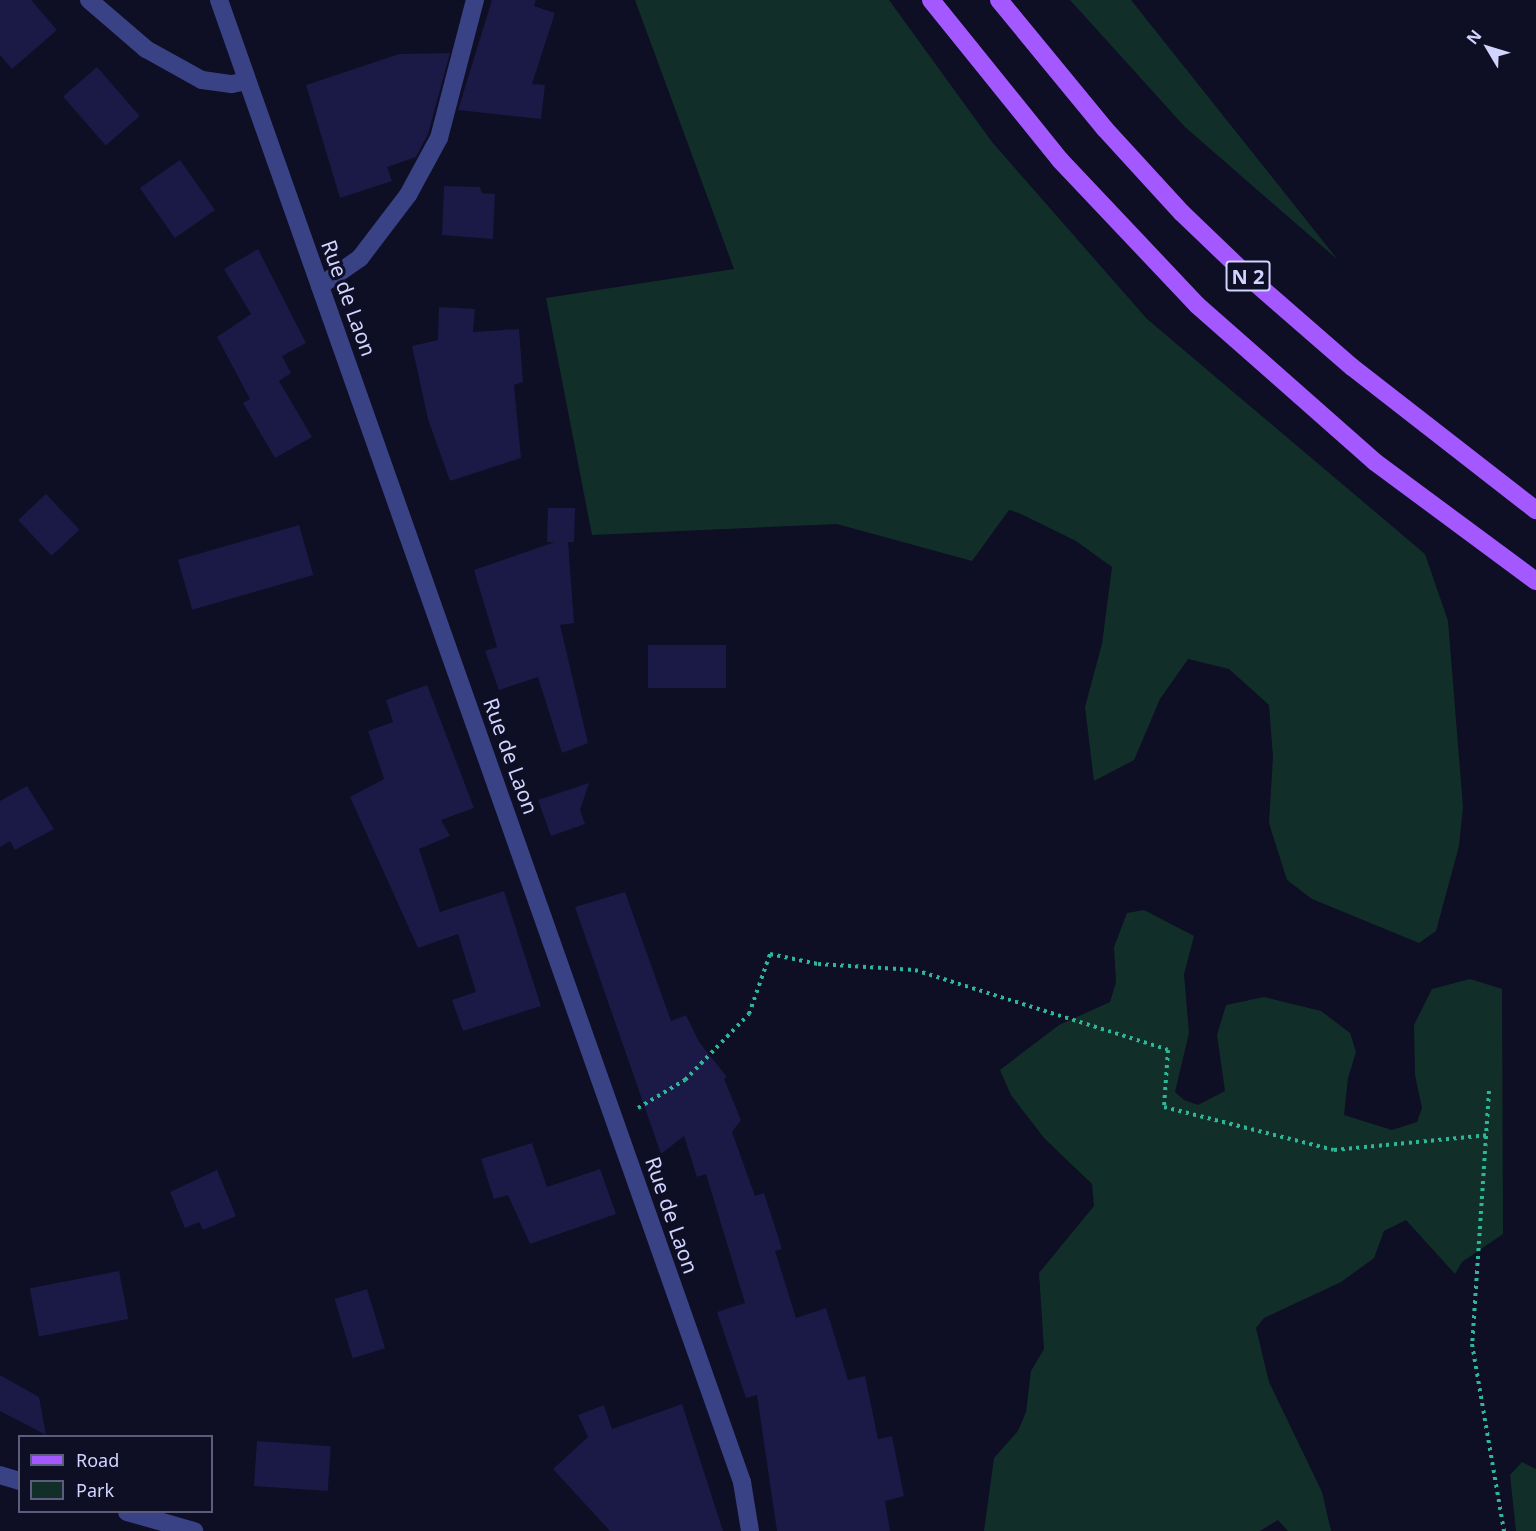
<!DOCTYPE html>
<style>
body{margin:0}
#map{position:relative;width:1536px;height:1531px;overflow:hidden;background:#0e0e24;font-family:"Noto Sans",sans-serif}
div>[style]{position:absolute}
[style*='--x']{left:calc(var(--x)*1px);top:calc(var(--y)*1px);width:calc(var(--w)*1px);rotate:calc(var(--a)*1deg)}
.green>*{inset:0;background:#112f28}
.building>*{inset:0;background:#1b1946;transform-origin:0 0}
.path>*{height:4px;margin-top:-2px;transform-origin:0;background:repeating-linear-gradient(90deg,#2cb898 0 3px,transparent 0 7.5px)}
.minor>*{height:18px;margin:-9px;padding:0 9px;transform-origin:9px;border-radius:9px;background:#384284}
.major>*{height:18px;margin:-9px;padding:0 9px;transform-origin:9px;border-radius:9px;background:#a458ff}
span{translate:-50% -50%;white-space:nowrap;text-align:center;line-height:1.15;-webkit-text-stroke:6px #0e0e24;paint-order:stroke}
.shield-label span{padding:2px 4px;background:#0e0e24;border:2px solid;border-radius:4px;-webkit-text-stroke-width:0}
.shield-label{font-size:20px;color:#d1d4ff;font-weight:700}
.street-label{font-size:21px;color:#d1d4ff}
.legend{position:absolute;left:18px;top:1435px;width:195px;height:78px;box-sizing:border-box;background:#0e0e24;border:2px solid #5c5d7c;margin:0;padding:8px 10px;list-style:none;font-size:18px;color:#d1d4ff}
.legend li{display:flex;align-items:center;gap:12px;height:30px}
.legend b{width:30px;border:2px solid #5c5d7c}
.north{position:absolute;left:1458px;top:18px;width:60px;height:60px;-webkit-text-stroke:4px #0e0e24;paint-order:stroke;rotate:308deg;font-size:16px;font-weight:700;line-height:24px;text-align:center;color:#d1d4ff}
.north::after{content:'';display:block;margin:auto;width:21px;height:27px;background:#d1d4ff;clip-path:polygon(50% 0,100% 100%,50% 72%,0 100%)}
</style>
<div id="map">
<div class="green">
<i style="clip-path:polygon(635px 0,889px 0,992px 142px,1147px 319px,1425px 554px,1448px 621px,1463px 807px,1459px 846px,1436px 931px,1419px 943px,1312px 899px,1287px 880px,1269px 823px,1273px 757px,1269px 705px,1229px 669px,1188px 659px,1160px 699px,1134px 760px,1094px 781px,1085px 707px,1102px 644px,1112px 567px,1076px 541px,1019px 513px,1009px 510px,972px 561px,837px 524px,592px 535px,546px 298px,734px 269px)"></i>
<i style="clip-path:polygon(1070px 0,1131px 0,1338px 260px,1185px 127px)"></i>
<i style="clip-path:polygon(1144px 910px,1194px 936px,1184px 974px,1189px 1033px,1175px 1092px,1184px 1100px,1198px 1105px,1225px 1091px,1217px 1035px,1226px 1005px,1264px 997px,1321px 1011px,1350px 1033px,1356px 1052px,1348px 1078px,1344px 1115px,1392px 1130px,1417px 1122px,1422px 1108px,1415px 1075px,1414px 1025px,1432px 989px,1470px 979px,1502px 989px,1503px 1234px,1462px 1262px,1455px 1274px,1406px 1220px,1384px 1231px,1374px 1258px,1341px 1282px,1264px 1318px,1256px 1328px,1269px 1382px,1322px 1492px,1331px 1531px,1288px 1531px,1278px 1520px,1260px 1531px,984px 1531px,994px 1458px,1018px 1431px,1026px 1412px,1031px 1371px,1044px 1349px,1039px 1273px,1094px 1206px,1092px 1184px,1044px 1138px,1011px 1095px,1000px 1070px,1059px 1025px,1110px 1002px,1116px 982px,1114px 947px,1127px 913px)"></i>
<i style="clip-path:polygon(1522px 1462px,1536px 1469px,1536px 1531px,1516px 1531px,1510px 1475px)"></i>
</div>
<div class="building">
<i style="clip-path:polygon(0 0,31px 0,57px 30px,12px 69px,0 55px)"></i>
<i style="clip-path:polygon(492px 0,536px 0,534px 6px,555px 13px,532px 84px,545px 85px,541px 119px,458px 110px)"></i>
<i style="clip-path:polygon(450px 53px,428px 134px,416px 157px,387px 167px,392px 181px,340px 198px,306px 85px,399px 54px)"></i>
<i style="left:97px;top:67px;width:65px;height:45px;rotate:49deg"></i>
<i style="left:180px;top:160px;width:61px;height:49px;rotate:55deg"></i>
<i style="clip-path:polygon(444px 186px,480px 187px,482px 193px,495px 194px,493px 239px,442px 235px)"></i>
<i style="clip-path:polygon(258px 249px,306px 343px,282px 356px,291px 373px,279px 381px,312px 437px,275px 458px,243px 403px,250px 399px,217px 337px,251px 314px,224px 269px)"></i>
<i style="clip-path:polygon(439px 307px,475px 309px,473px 332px,519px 329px,523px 382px,514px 385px,521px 458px,450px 481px,428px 419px,412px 346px,438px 340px)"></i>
<i style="left:46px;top:494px;width:49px;height:38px;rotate:47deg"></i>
<i style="clip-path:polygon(548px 508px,575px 508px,574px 542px,568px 542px,574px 623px,560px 625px,588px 743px,562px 753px,538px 677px,499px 690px,485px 651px,497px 647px,474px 570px,555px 542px,547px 542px)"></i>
<i style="left:299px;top:525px;width:52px;height:126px;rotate:74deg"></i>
<i style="left:648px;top:645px;width:78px;height:43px"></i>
<i style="clip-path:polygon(427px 685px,474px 808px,441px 820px,450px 836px,419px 849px,440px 912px,504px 891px,541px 1006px,463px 1031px,452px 1000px,476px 992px,458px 934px,418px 948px,350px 797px,384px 779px,368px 731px,393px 722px,386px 700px)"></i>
<i style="clip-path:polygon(589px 783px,580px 810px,585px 824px,551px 836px,538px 800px)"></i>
<i style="clip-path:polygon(27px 786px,54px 829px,15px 850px,10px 841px,0 847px,0 801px)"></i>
<i style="clip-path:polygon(625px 892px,671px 1021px,686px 1015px,699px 1042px,727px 1077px,724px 1079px,741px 1120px,732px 1132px,755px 1196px,764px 1193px,782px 1249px,775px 1251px,796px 1318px,826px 1308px,848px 1380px,865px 1376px,878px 1439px,892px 1436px,904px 1496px,885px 1501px,890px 1531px,777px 1531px,757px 1395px,746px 1398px,717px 1312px,745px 1303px,706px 1174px,697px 1177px,684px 1136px,661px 1154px,575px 907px)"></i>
<i style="clip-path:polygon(532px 1143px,547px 1187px,600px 1169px,616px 1214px,530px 1244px,508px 1195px,494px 1199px,481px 1159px)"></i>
<i style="clip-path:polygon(217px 1170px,236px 1216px,203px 1230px,199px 1222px,185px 1228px,170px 1192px)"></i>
<i style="left:119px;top:1271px;width:49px;height:91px;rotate:79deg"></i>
<i style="left:367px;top:1289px;width:62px;height:34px;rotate:73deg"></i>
<i style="clip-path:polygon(0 1375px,39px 1397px,46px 1435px,0 1411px)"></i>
<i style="clip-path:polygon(682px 1404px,723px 1531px,610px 1531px,553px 1469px,588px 1437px,578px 1415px,604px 1405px,612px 1429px)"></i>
<i style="left:257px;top:1441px;width:74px;height:45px;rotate:4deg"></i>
</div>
<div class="path">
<i style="--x:1489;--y:1091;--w:254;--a:93.8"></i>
<i style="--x:1472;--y:1344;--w:190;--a:80.3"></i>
<i style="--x:638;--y:1108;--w:55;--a:-30.8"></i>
<i style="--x:685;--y:1080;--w:92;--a:-45.9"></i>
<i style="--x:749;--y:1014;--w:64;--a:-70.7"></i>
<i style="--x:770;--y:954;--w:49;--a:11.8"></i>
<i style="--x:818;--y:964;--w:97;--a:3.5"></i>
<i style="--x:915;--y:970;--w:265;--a:17.5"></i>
<i style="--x:1168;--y:1050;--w:57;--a:94"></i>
<i style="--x:1164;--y:1107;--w:175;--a:14.2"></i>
<i style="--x:1334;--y:1150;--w:156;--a:-5.5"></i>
</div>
<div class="minor">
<i style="--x:89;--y:0;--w:75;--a:40.7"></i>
<i style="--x:146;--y:49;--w:64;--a:29"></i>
<i style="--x:202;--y:80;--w:30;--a:8"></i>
<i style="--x:232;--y:84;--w:15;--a:-11"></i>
<i style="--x:219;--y:0;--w:1572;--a:70.56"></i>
<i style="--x:742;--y:1482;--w:50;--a:80.7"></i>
<i style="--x:320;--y:286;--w:49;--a:-35"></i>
<i style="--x:360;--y:258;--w:79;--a:-52.7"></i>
<i style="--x:408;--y:195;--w:65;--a:-61.5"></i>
<i style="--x:439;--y:138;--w:143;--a:-75.4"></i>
<i style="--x:0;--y:1475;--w:21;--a:17"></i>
<i style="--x:127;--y:1512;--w:70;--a:15.8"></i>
</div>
<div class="major">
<i style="--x:931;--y:0;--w:206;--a:51.1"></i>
<i style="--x:1060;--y:160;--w:199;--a:46.6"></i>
<i style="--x:1197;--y:305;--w:237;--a:41.4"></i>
<i style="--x:1375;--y:462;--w:200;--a:36.5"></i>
<i style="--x:999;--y:0;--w:167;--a:50.6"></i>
<i style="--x:1105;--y:129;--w:114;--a:47.5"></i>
<i style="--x:1182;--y:213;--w:98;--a:43.8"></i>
<i style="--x:1253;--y:281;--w:131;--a:41"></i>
<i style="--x:1352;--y:367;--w:233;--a:37.9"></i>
</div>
<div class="shield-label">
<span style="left:1248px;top:276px">N 2</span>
</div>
<div class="street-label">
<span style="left:349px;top:298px;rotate:70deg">Rue de Laon</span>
<span style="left:511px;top:756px;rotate:70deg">Rue de Laon</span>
<span style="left:672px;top:1215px;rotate:71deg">Rue de Laon</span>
</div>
<ul class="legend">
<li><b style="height:8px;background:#a458ff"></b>Road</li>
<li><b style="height:16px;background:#112f28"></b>Park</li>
</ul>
<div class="north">N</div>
</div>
